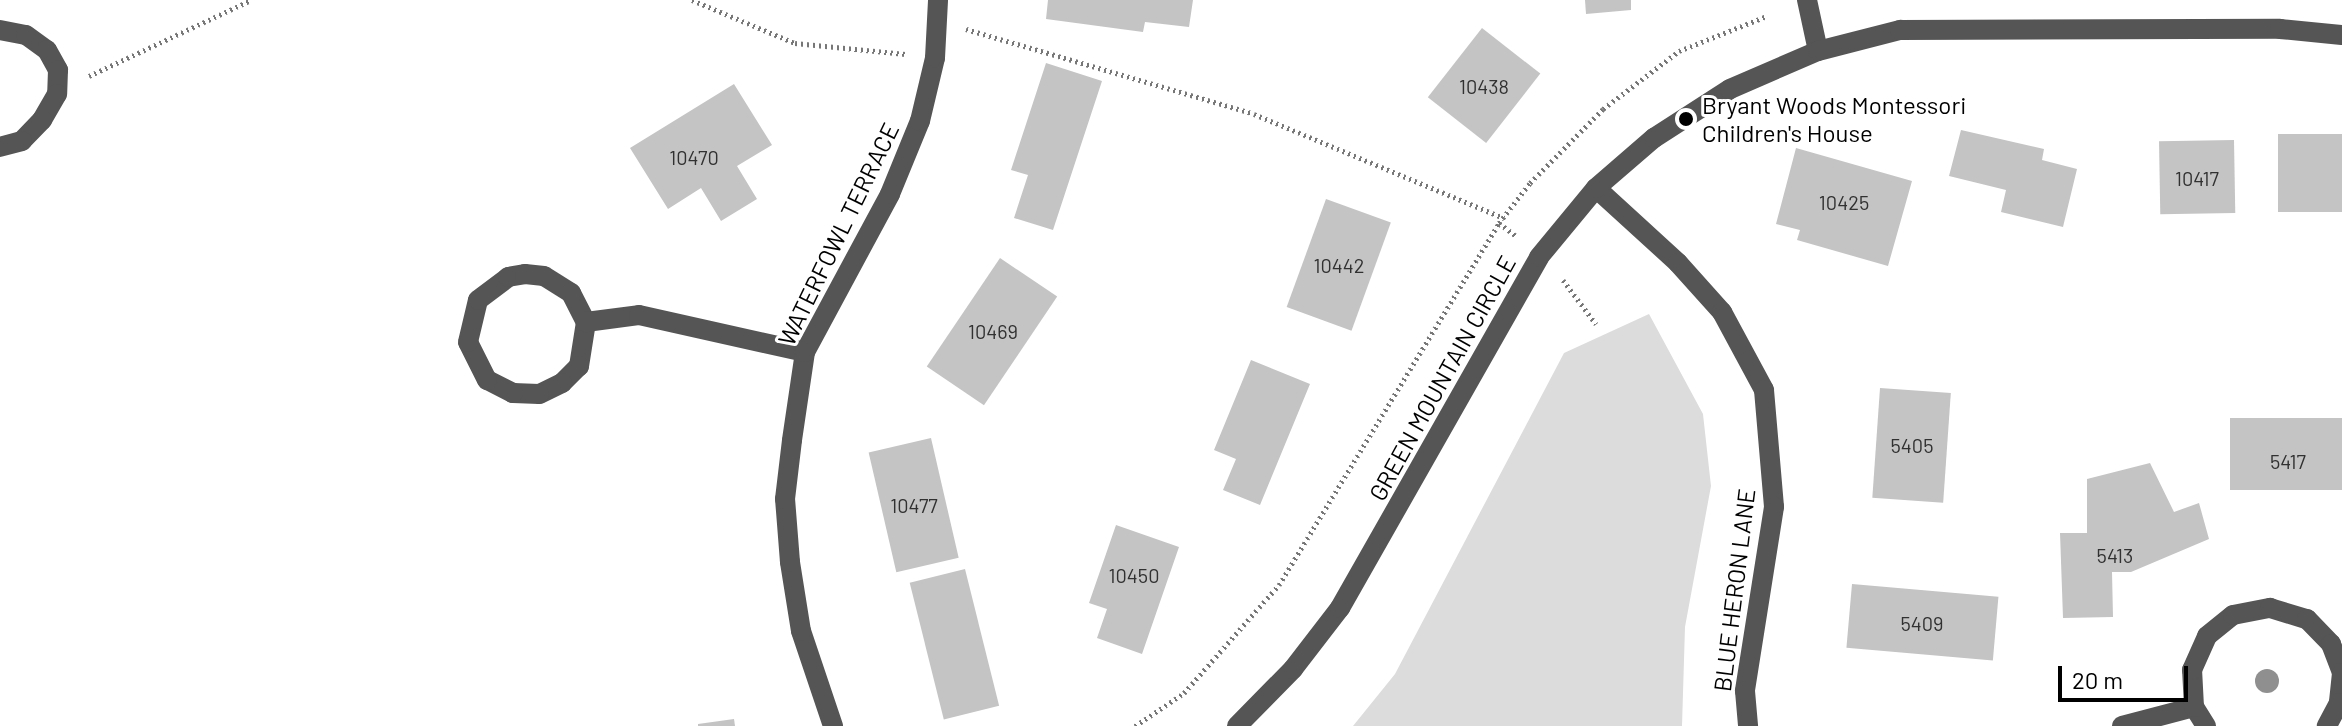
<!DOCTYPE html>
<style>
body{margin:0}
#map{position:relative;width:2342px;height:726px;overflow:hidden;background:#fff;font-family:Barlow,sans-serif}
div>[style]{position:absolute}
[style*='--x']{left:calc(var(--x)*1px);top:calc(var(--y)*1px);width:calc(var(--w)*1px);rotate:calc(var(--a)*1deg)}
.green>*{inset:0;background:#dcdcdc}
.building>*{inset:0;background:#c4c4c4;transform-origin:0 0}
.path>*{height:5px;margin-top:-2.5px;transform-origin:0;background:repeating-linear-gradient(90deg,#777 0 2px,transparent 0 6px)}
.minor>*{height:20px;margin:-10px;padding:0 10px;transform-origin:10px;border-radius:10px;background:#555}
.trees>*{width:24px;height:24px;margin:-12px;border-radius:50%;background:#8f8f8f}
.dots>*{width:22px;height:22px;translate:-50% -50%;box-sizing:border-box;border:4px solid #fff;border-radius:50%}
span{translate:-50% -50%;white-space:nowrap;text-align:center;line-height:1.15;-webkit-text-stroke:6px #fff;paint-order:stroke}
.number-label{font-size:20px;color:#313131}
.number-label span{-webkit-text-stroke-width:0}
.poi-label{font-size:24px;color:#000}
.left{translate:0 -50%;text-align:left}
.street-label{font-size:24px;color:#000}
.scale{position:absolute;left:2058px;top:666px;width:130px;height:36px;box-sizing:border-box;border:4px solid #000;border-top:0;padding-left:10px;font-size:24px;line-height:28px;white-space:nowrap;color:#000;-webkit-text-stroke:6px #fff;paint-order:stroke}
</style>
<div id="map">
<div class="green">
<i style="clip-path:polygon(1649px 314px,1703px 414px,1711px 486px,1685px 627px,1682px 726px,1353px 726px,1395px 674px,1564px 353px)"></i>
</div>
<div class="building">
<i style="clip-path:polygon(1048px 0,1193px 0,1189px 27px,1145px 22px,1143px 32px,1046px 19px)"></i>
<i style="clip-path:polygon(1585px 0,1631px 0,1631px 10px,1586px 14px)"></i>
<i style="left:1482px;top:28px;width:74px;height:88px;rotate:38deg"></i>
<i style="clip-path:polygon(1046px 63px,1102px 81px,1053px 230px,1014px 218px,1028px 175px,1011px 170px)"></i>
<i style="clip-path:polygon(734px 84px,772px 145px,737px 166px,757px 199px,721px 221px,701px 188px,668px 209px,630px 148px)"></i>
<i style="clip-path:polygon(1961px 130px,2044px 149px,2042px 160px,2077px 169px,2063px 227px,2001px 212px,2006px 190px,1949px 176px)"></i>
<i style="left:2342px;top:134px;width:78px;height:64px;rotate:90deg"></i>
<i style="left:2234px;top:140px;width:73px;height:75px;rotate:89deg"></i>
<i style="clip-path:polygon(1796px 148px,1912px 181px,1888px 266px,1797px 240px,1800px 230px,1776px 224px)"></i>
<i style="left:1326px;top:199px;width:69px;height:115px;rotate:20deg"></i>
<i style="left:1000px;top:258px;width:69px;height:131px;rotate:34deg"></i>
<i style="clip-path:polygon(1251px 360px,1310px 384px,1260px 505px,1223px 490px,1236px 459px,1214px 450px)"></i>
<i style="left:1880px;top:388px;width:71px;height:110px;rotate:4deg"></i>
<i style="left:2342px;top:418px;width:72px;height:112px;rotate:90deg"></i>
<i style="left:931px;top:438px;width:123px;height:64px;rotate:77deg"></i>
<i style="clip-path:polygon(2150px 463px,2174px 512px,2199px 503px,2209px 539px,2131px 572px,2112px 572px,2113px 617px,2063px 618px,2060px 533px,2087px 533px,2087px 479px)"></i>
<i style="clip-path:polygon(1116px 525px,1179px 547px,1142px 654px,1097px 638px,1107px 609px,1089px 603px)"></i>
<i style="left:965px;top:569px;width:141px;height:57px;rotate:76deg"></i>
<i style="left:1852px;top:584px;width:147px;height:64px;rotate:5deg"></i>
<i style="clip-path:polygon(734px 719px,735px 726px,698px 726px,698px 724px)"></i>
</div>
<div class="path">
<i style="--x:692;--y:0;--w:112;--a:22.7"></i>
<i style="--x:795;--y:43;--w:111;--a:5.7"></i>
<i style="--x:966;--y:29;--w:300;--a:16.4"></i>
<i style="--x:1254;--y:114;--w:271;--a:22.6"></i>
<i style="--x:89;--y:76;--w:179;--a:-25.1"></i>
<i style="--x:1499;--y:223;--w:21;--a:37"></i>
<i style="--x:1563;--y:280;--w:55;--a:53.1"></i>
<i style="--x:1135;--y:726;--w:59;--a:-34"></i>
<i style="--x:1184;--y:693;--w:144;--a:-48.7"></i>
<i style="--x:1279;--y:585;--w:424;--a:-58.7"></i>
<i style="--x:1499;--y:223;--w:51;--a:-52.2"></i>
<i style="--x:1530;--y:183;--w:104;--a:-45.4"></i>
<i style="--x:1603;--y:109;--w:96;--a:-37.3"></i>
<i style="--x:1679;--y:51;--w:95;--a:-21.7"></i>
</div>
<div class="minor">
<i style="--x:1807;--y:0;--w:52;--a:77.8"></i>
<i style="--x:0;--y:30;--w:26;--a:11"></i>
<i style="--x:26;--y:35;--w:26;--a:36"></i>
<i style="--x:47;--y:50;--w:23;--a:61"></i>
<i style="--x:58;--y:70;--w:24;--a:92"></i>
<i style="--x:57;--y:94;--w:30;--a:120"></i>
<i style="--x:42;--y:120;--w:29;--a:134"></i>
<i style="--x:22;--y:141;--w:23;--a:165"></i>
<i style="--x:1596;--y:188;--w:111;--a:42.4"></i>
<i style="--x:1678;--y:263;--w:66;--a:48.1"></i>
<i style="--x:1722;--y:312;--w:89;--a:61.7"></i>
<i style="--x:1764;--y:390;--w:117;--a:85.1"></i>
<i style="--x:1774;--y:507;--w:186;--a:99"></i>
<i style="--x:1745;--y:691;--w:35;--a:85"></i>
<i style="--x:586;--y:322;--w:45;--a:99"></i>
<i style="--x:579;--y:366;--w:24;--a:135"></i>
<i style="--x:562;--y:383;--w:25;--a:154"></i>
<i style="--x:539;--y:394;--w:26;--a:-178"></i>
<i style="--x:513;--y:393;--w:29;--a:-153"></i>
<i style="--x:487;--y:380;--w:42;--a:-116.6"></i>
<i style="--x:468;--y:342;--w:43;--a:-76.6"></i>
<i style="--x:478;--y:300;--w:38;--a:-37"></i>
<i style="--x:508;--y:277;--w:17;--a:-10"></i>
<i style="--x:525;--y:274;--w:19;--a:6"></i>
<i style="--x:544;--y:276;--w:32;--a:32"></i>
<i style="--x:571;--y:293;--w:33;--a:63"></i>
<i style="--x:586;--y:322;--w:53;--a:-7.5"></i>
<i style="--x:639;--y:315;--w:170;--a:12.6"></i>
<i style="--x:833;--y:726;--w:100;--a:-108.6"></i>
<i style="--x:801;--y:631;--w:70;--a:-99.1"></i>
<i style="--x:790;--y:562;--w:63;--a:-94.5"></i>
<i style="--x:785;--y:499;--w:59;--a:-83.2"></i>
<i style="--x:792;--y:440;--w:89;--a:-81.6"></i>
<i style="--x:805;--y:352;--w:179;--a:-61.7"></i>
<i style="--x:890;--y:194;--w:79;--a:-67.7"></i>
<i style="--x:920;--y:121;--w:65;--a:-76.6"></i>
<i style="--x:935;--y:58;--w:58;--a:-87"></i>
<i style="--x:1237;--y:726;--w:80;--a:-45.5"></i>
<i style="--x:1293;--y:669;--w:77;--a:-52.4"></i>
<i style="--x:1340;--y:608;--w:403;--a:-60.4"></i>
<i style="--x:1539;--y:257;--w:89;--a:-50.4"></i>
<i style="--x:1596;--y:188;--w:77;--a:-40.8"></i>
<i style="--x:1654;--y:138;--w:90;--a:-32.8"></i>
<i style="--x:1730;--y:89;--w:96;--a:-23.4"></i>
<i style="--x:1818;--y:51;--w:85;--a:-14.4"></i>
<i style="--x:1900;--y:30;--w:380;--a:-0.2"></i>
<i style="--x:2280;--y:29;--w:62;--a:5.5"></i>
<i style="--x:2122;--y:726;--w:74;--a:-14.8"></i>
<i style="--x:2206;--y:726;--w:22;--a:-122"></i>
<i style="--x:2194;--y:707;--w:37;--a:-93"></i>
<i style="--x:2192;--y:670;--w:37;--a:-66"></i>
<i style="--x:2207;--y:636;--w:33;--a:-39"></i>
<i style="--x:2233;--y:615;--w:38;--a:-11"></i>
<i style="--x:2270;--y:608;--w:39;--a:17"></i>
<i style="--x:2307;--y:619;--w:35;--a:46"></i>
<i style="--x:2331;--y:644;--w:31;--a:69"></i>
<i style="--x:2342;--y:673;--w:30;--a:96"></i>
<i style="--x:2339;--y:703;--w:26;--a:118"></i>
</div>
<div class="trees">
<i style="left:2267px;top:681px"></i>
</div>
<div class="dots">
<i style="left:1686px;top:119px;background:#000"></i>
</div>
<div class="number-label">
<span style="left:1484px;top:86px">10438</span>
<span style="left:694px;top:157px">10470</span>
<span style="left:2197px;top:178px">10417</span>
<span style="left:1844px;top:202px">10425</span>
<span style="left:1339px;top:265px">10442</span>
<span style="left:993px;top:331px">10469</span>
<span style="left:1912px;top:445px">5405</span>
<span style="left:2288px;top:461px">5417</span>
<span style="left:914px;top:505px">10477</span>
<span style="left:2115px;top:555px">5413</span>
<span style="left:1134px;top:575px">10450</span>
<span style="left:1922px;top:623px">5409</span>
</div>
<div class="poi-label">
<span class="left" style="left:1702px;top:119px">Bryant Woods Montessori<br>Children's House</span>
</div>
<div class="street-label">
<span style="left:838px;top:234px;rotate:-64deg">WATERFOWL TERRACE</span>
<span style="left:1442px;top:378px;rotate:-61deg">GREEN MOUNTAIN CIRCLE</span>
<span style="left:1734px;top:590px;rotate:-83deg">BLUE HERON LANE</span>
</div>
<div class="scale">20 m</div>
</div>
